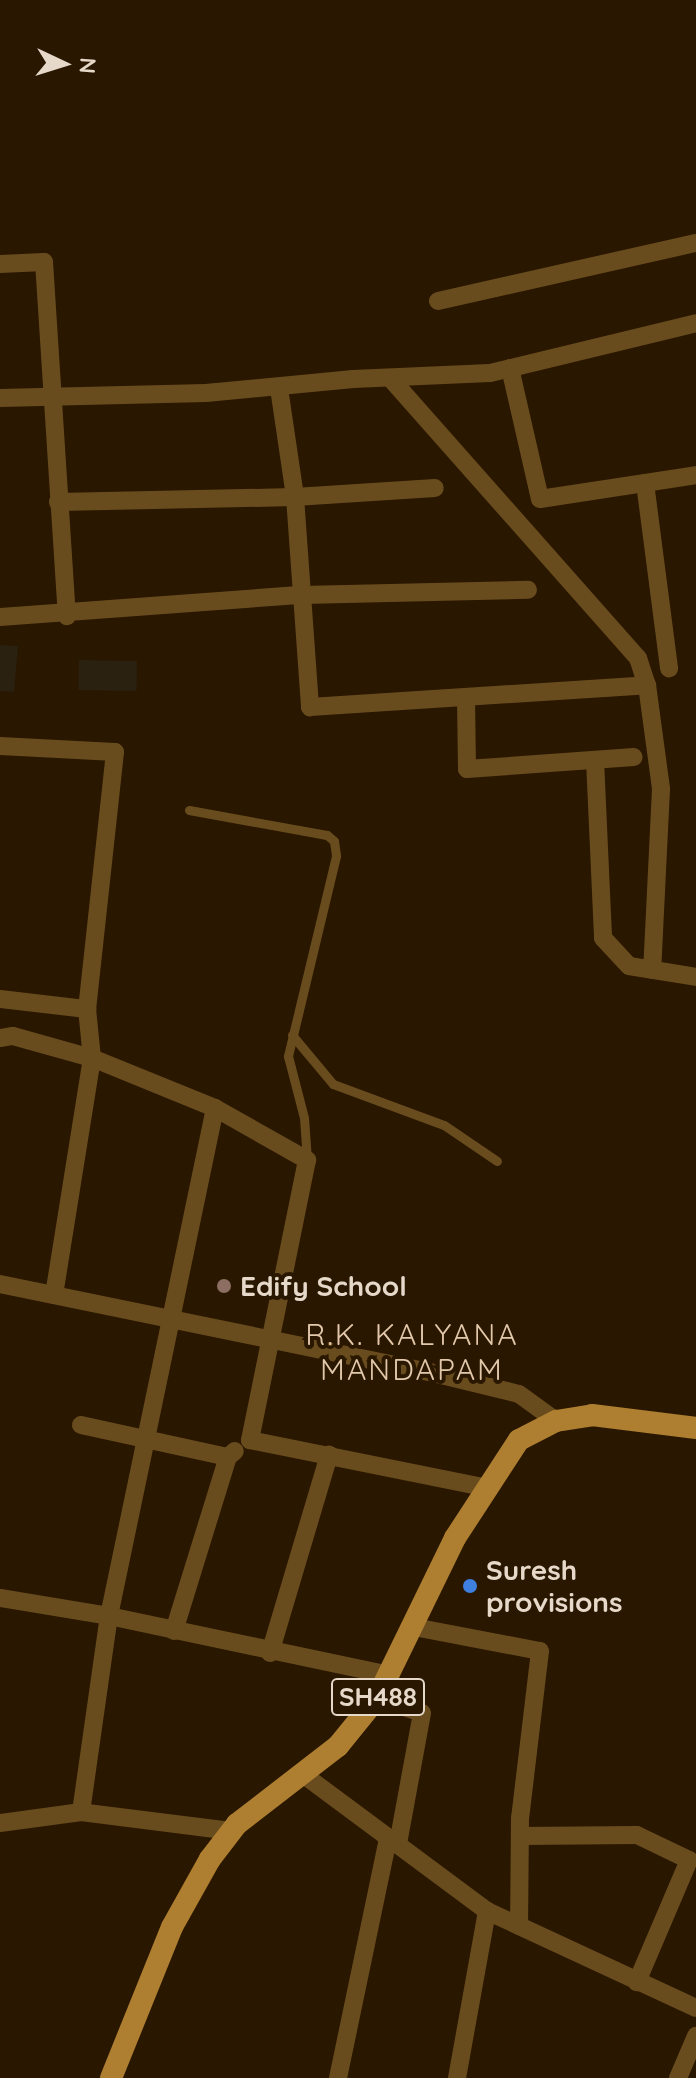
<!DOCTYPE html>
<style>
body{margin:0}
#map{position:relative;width:696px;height:2078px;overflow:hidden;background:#2a1700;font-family:Quicksand,sans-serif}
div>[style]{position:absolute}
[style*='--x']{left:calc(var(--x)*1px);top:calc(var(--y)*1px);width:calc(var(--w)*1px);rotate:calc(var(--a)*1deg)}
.commercial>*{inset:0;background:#2a2111;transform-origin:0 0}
.service>*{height:9px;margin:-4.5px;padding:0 4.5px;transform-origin:4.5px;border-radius:4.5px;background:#694c1e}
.minor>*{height:18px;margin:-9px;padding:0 9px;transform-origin:9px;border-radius:9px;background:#694c1e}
.primary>*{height:22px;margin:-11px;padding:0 11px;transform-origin:11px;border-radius:11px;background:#ae7f31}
.dots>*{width:22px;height:22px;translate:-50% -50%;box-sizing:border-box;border:4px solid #2a1700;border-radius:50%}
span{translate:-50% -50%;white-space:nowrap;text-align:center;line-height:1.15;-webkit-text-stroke:8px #2a1700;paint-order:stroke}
.shield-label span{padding:2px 6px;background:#2a1700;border:2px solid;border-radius:6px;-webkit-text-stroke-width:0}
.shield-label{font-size:26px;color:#e6d9ca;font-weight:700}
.poi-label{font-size:28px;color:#e6d9ca;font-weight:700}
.left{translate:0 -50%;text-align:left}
.neighbourhood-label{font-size:30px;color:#e2c8ab;letter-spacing:2px}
.north{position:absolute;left:24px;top:24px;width:80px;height:80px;-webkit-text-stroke:6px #2a1700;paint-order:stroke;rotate:94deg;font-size:22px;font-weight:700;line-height:32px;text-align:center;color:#e6d9ca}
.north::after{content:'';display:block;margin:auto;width:28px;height:36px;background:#e6d9ca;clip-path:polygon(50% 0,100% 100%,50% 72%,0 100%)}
</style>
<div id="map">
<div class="commercial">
<i style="clip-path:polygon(0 645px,18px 646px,14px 692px,0 691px)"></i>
<i style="left:79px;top:660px;width:58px;height:30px;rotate:1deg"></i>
</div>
<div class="service">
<i style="--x:189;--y:810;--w:140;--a:10.3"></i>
<i style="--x:327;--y:835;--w:9;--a:41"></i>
<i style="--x:334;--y:841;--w:15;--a:82"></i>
<i style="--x:336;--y:856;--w:206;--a:103.5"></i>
<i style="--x:288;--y:1056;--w:64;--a:75.5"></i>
<i style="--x:304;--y:1118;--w:42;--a:85.9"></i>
<i style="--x:292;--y:1035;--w:64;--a:50.1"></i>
<i style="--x:333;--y:1084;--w:118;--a:20.3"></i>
<i style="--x:444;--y:1125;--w:64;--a:34.2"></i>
</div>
<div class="minor">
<i style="--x:0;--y:264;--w:44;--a:-2.6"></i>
<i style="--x:44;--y:262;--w:355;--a:86.3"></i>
<i style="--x:438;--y:301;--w:264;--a:-12.7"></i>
<i style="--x:510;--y:368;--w:134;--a:77.1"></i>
<i style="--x:540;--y:499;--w:158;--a:-8.7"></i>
<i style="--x:391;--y:379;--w:373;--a:48.5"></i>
<i style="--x:638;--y:658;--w:28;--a:72"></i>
<i style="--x:647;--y:685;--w:105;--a:82.3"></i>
<i style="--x:661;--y:789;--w:181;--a:92.8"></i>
<i style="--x:279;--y:388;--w:110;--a:81.6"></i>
<i style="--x:295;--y:497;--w:140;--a:-3.7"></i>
<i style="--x:0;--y:398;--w:206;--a:-1.4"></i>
<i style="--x:206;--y:393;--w:148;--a:-5.4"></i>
<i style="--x:353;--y:379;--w:137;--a:-2.5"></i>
<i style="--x:490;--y:373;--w:212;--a:-13.6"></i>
<i style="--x:645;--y:483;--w:187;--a:82.6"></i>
<i style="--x:58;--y:502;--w:237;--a:-1.2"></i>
<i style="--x:295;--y:497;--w:211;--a:85.9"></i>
<i style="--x:310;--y:707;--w:338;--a:-3.7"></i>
<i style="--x:0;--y:617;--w:303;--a:-4.2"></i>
<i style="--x:302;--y:595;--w:226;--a:-1.3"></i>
<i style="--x:466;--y:697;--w:72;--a:89.2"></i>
<i style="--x:467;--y:769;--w:167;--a:-4.1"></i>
<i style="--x:0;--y:746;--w:115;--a:3"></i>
<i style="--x:115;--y:752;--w:259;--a:96.2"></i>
<i style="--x:595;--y:760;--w:178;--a:87.4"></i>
<i style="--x:603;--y:938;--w:38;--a:47"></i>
<i style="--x:629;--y:966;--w:68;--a:9.3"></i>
<i style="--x:0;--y:999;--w:88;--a:6.6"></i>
<i style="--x:87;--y:1009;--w:49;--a:84.2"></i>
<i style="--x:92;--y:1058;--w:240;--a:99.1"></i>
<i style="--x:0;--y:1038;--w:13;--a:-9"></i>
<i style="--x:13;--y:1036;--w:82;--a:15.6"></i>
<i style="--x:92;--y:1058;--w:133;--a:22.1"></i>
<i style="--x:215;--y:1108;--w:106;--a:29.5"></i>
<i style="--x:307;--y:1160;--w:286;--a:101.5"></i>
<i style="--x:250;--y:1440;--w:239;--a:11.4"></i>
<i style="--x:0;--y:1284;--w:446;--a:11.6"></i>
<i style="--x:437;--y:1374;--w:84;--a:13.7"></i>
<i style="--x:519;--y:1394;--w:46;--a:36.1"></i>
<i style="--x:81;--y:1425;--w:150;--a:12.3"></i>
<i style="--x:228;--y:1457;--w:9;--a:-41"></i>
<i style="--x:0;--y:1598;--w:110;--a:9.4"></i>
<i style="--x:109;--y:1616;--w:519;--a:-78.21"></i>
<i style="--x:414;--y:1627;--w:128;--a:10.8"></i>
<i style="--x:540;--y:1651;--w:168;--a:96.8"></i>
<i style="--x:520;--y:1818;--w:108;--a:90.5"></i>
<i style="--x:174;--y:1631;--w:182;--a:-72.8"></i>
<i style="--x:270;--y:1653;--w:207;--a:-73.4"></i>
<i style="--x:377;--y:1698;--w:47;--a:18.4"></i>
<i style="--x:422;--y:1713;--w:133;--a:100.4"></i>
<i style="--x:304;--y:1775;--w:228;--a:36.6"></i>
<i style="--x:487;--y:1911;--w:230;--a:24.9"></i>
<i style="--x:0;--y:1823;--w:82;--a:-7.7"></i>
<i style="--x:231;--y:1831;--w:151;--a:-172.8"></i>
<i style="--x:81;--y:1812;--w:198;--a:-81.9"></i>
<i style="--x:109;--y:1616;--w:287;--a:11.9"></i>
<i style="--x:520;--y:1836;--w:117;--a:-0.5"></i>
<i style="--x:637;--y:1835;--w:58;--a:25.7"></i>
<i style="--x:689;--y:1860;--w:133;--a:113.1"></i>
<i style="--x:338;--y:2078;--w:244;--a:-78.2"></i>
<i style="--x:457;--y:2078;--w:170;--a:-79.8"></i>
<i style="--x:678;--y:2078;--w:46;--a:-66.8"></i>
</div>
<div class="primary">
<i style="--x:111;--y:2078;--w:163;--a:-68"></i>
<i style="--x:172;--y:1927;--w:78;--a:-60.8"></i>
<i style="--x:210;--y:1859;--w:44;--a:-52.4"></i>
<i style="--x:237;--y:1824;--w:128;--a:-37.7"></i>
<i style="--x:338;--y:1746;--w:62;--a:-50.9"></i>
<i style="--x:377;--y:1698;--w:178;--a:-64"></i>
<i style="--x:455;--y:1538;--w:117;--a:-56.9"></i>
<i style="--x:519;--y:1440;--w:42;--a:-27.2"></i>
<i style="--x:556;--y:1421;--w:36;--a:-9"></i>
<i style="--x:592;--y:1415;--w:105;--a:7.1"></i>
</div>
<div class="dots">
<i style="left:224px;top:1286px;background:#8d6e63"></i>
<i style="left:470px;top:1586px;background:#3f7fe0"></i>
</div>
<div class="shield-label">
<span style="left:378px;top:1697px">SH488</span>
</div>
<div class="poi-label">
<span class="left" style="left:240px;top:1286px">Edify School</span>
<span class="left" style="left:486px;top:1586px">Suresh<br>provisions</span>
</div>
<div class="neighbourhood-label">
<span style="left:412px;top:1351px">R.K. KALYANA<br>MANDAPAM</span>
</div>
<div class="north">N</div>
</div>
